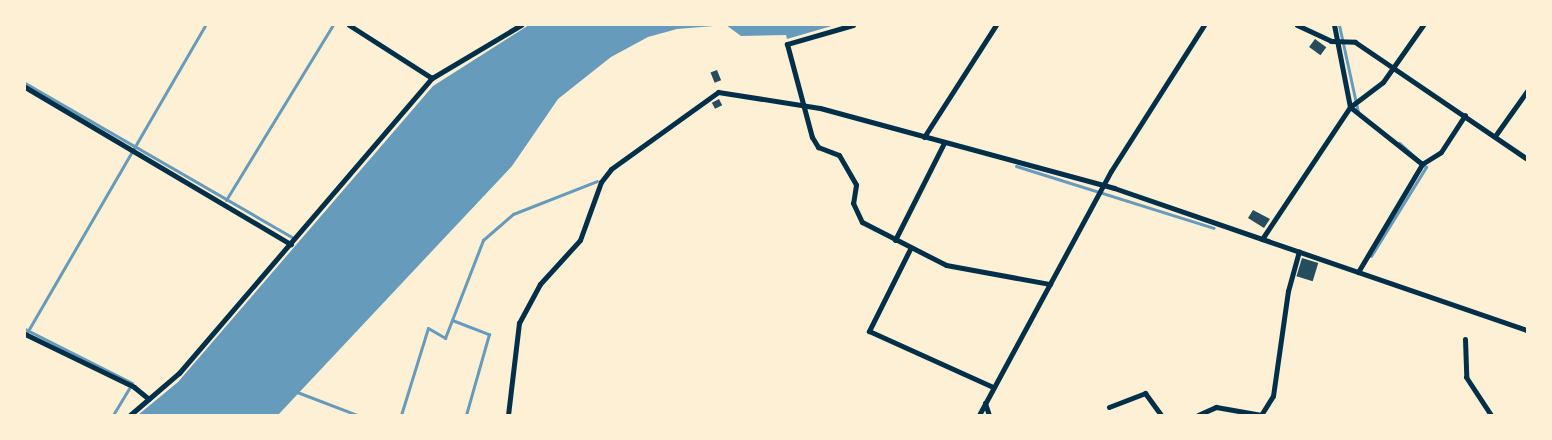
<!DOCTYPE html>
<style>
body{margin:0}
#map{position:relative;width:1552px;height:440px;overflow:hidden;background:#fdf0d5;font-family:"Libre Baskerville",serif}
div>[style]{position:absolute}
[style*='--x']{left:calc(var(--x)*1px);top:calc(var(--y)*1px);width:calc(var(--w)*1px);rotate:calc(var(--a)*1deg)}
.water>*{inset:0;background:#669bbc}
.stream>*{height:3px;margin:-1.5px;padding:0 1.5px;transform-origin:1.5px;border-radius:1.5px;background:#669bbc}
.building>*{inset:0;background:#264d5e;transform-origin:0 0}
.minor>*{height:5px;margin:-2.5px;padding:0 2.5px;transform-origin:2.5px;border-radius:2.5px;background:#003049}
span{translate:-50% -50%;white-space:nowrap;text-align:center;line-height:1.15;-webkit-text-stroke:5px #fdf0d5;paint-order:stroke}
.frame{position:absolute;inset:0;border:26px solid #fdf0d5;pointer-events:none}
</style>
<div id="map">
<div class="water">
<i style="clip-path:polygon(529px 25px,835px 25px,787px 39px,786px 35px,741px 36px,726px 25px,677px 29px,648px 37px,611px 57px,558px 99px,512px 166px,278px 415px,138px 415px,178px 382px,433px 86px)"></i>
</div>
<div class="stream">
<i style="--x:1339;--y:25;--w:89;--a:77.7"></i>
<i style="--x:25;--y:83;--w:308;--a:30"></i>
<i style="--x:1016;--y:166;--w:207;--a:17.4"></i>
<i style="--x:226;--y:200;--w:205;--a:-58.6"></i>
<i style="--x:1371;--y:256;--w:105;--a:-58.3"></i>
<i style="--x:1426;--y:167;--w:36;--a:-138"></i>
<i style="--x:452;--y:320;--w:40;--a:21"></i>
<i style="--x:489;--y:334;--w:84;--a:105.9"></i>
<i style="--x:25;--y:329;--w:120;--a:26.8"></i>
<i style="--x:25;--y:336;--w:359;--a:-59.9"></i>
<i style="--x:297;--y:392;--w:64;--a:21"></i>
<i style="--x:113;--y:415;--w:31;--a:-59"></i>
<i style="--x:401;--y:415;--w:91;--a:-72.8"></i>
<i style="--x:428;--y:328;--w:20;--a:30"></i>
<i style="--x:445;--y:338;--w:105;--a:-68.8"></i>
<i style="--x:483;--y:240;--w:40;--a:-41"></i>
<i style="--x:513;--y:214;--w:90;--a:-21.4"></i>
</div>
<div class="building">
<i style="left:1315px;top:39px;width:14px;height:10px;rotate:36deg"></i>
<i style="left:717px;top:70px;width:11px;height:7px;rotate:68deg"></i>
<i style="left:719px;top:99px;width:7px;height:8px;rotate:63deg"></i>
<i style="clip-path:polygon(1253px 210px,1270px 219px,1264px 228px,1248px 218px)"></i>
<i style="left:1302px;top:258px;width:17px;height:19px;rotate:17deg"></i>
</div>
<div class="minor">
<i style="--x:349;--y:25;--w:98;--a:32.6"></i>
<i style="--x:853;--y:25;--w:69;--a:163.9"></i>
<i style="--x:787;--y:44;--w:96;--a:75"></i>
<i style="--x:812;--y:137;--w:12;--a:59"></i>
<i style="--x:818;--y:147;--w:22;--a:21"></i>
<i style="--x:839;--y:155;--w:34;--a:60"></i>
<i style="--x:856;--y:185;--w:18;--a:99"></i>
<i style="--x:853;--y:203;--w:21;--a:65"></i>
<i style="--x:862;--y:222;--w:94;--a:27.1"></i>
<i style="--x:946;--y:265;--w:106;--a:10.4"></i>
<i style="--x:1297;--y:25;--w:38;--a:25"></i>
<i style="--x:1331;--y:41;--w:24;--a:2"></i>
<i style="--x:1355;--y:42;--w:208;--a:34.2"></i>
<i style="--x:25;--y:87;--w:309;--a:30.6"></i>
<i style="--x:1495;--y:136;--w:55;--a:-54.6"></i>
<i style="--x:924;--y:137;--w:133;--a:-57.3"></i>
<i style="--x:1422;--y:164;--w:22;--a:-32"></i>
<i style="--x:1441;--y:152;--w:44;--a:-57"></i>
<i style="--x:1262;--y:239;--w:159;--a:-56.3"></i>
<i style="--x:1350;--y:107;--w:84;--a:-101"></i>
<i style="--x:895;--y:240;--w:109;--a:-63.2"></i>
<i style="--x:910;--y:249;--w:92;--a:116.6"></i>
<i style="--x:869;--y:331;--w:136;--a:24.3"></i>
<i style="--x:1358;--y:272;--w:126;--a:-59.3"></i>
<i style="--x:1422;--y:164;--w:92;--a:-141.6"></i>
<i style="--x:1350;--y:107;--w:41;--a:-37.1"></i>
<i style="--x:1383;--y:82;--w:70;--a:-54.9"></i>
<i style="--x:25;--y:334;--w:121;--a:25.9"></i>
<i style="--x:134;--y:387;--w:19;--a:39"></i>
<i style="--x:1465;--y:339;--w:38;--a:88"></i>
<i style="--x:1466;--y:377;--w:45;--a:56.7"></i>
<i style="--x:985;--y:403;--w:13;--a:72"></i>
<i style="--x:1109;--y:407;--w:39;--a:-21"></i>
<i style="--x:1145;--y:393;--w:27;--a:54"></i>
<i style="--x:130;--y:415;--w:65;--a:-40.6"></i>
<i style="--x:179;--y:373;--w:389;--a:-49.4"></i>
<i style="--x:432;--y:78;--w:104;--a:-30.8"></i>
<i style="--x:508;--y:415;--w:93;--a:-83.2"></i>
<i style="--x:519;--y:323;--w:44;--a:-61.7"></i>
<i style="--x:540;--y:284;--w:59;--a:-47.7"></i>
<i style="--x:580;--y:240;--w:62;--a:-70.1"></i>
<i style="--x:601;--y:182;--w:16;--a:-52"></i>
<i style="--x:611;--y:169;--w:132;--a:-35.7"></i>
<i style="--x:718;--y:92;--w:103;--a:8.9"></i>
<i style="--x:820;--y:108;--w:305;--a:15.2"></i>
<i style="--x:1114;--y:188;--w:437;--a:19"></i>
<i style="--x:979;--y:415;--w:277;--a:-61.6"></i>
<i style="--x:1111;--y:171;--w:173;--a:-57.5"></i>
<i style="--x:1198;--y:415;--w:20;--a:-24"></i>
<i style="--x:1216;--y:407;--w:46;--a:10.1"></i>
<i style="--x:1261;--y:415;--w:22;--a:-58"></i>
<i style="--x:1273;--y:396;--w:106;--a:-81.9"></i>
<i style="--x:1288;--y:291;--w:41;--a:-74.6"></i>
</div>
<div class="frame"></div>
</div>
